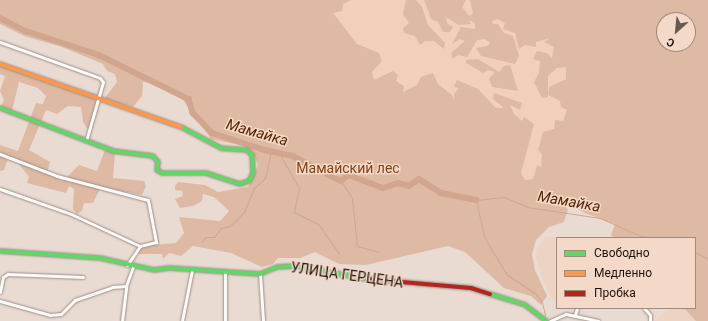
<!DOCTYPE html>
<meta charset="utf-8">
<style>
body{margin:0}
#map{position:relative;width:708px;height:321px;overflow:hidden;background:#eadbd2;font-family:Roboto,sans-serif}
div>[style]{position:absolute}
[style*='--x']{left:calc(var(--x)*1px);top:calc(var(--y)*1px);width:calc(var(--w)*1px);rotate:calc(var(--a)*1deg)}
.built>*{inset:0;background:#edd3c4}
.green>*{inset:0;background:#f1cfbb}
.forest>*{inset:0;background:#deb9a3}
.stream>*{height:1px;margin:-0.5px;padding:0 0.5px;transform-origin:0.5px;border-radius:0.5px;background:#d2a68e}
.river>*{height:5.5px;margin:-2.75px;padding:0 2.75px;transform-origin:2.75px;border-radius:2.75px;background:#d2a68e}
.roads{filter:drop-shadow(0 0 1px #9c918a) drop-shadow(0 0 1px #9c918a)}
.street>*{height:3px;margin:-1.5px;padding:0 1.5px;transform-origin:1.5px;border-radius:1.5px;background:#fcfaf8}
.fast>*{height:4px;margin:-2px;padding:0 2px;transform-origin:2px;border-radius:2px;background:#63d668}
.slow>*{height:4px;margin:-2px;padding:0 2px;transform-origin:2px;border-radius:2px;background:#ff974d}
.jam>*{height:4px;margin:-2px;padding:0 2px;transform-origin:2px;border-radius:2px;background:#b3261e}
span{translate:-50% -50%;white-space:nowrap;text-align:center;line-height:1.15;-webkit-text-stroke:3px #f4d8c8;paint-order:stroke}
.park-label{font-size:14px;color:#874211}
.street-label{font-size:14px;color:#1e140f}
.water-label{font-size:15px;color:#582500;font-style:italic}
.legend{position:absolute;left:556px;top:237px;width:140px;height:72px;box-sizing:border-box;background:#f4d8c8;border:1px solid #9e8a7e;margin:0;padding:5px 7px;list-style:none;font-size:12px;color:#1e140f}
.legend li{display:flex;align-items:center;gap:8px;height:20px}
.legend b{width:20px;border:1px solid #9e8a7e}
.north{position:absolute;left:656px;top:12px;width:40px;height:40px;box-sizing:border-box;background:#f4d8c8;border:1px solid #9e8a7e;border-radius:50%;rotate:207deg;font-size:11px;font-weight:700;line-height:16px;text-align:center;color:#1e140f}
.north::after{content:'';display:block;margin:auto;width:14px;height:18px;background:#655a53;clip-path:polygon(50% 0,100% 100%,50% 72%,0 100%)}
</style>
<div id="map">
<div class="built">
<i style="clip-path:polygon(546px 236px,558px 238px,557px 302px,552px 299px,544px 283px,536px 257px,537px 248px)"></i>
<i style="clip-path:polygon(670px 308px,694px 308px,707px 321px,655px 321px)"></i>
</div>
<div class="green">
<i style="clip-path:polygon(323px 0,501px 0,551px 38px,578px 72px,549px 87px,548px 95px,560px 101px,576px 99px,541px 167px,537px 165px,533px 179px,525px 180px,521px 173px,374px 80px,372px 72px,379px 53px,357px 44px)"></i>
</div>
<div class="forest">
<i style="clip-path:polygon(evenodd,0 0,351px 0,343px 4px,342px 11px,333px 13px,357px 44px,379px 53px,382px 61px,372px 72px,374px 80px,393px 71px,398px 75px,396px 81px,404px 86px,403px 92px,417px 85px,421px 77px,433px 73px,438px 84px,452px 95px,454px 101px,454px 94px,459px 88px,454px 87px,457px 80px,478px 89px,496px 108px,504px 108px,493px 99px,494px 93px,522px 103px,520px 110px,510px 105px,514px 114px,522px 121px,524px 117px,534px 124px,521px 173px,525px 180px,533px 179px,537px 165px,541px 167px,542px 154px,538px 150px,543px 132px,554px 129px,555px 120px,563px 121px,567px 110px,561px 107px,560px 101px,548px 95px,549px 87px,566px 79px,566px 67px,557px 68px,548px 76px,548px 97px,542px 98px,534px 82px,539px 73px,540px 61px,533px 59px,537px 51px,547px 53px,552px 58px,554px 47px,544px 42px,550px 38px,536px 42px,536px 47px,525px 45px,519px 49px,515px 33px,503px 29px,505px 23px,498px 19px,492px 21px,493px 24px,498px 24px,504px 33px,513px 36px,519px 56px,515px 64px,481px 56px,476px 48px,488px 46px,490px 43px,485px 39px,477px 40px,467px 57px,458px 55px,453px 59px,451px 53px,465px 41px,460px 39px,452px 44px,461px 27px,475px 29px,475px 23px,469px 20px,471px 24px,459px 25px,446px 17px,447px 23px,453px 27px,450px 32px,443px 32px,438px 22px,431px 19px,424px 0,466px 0,462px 7px,469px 16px,473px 14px,470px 0,708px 0,708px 321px,696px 321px,684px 308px,695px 308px,695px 238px,614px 238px,611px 235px,615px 224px,585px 213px,554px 195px,553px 199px,568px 209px,564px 222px,549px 227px,536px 240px,532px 254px,535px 270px,547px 296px,541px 305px,531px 296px,504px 288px,465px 252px,448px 246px,366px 265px,339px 264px,315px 252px,300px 258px,278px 258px,273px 264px,262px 267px,231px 253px,193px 246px,181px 256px,169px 253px,163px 259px,162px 254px,137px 254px,142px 246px,176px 243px,184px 233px,179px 217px,220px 221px,229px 211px,214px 197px,203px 194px,202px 201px,193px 206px,180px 208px,175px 199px,183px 196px,182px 191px,175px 190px,175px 186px,178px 182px,205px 185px,218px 192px,248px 187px,258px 165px,253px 152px,244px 146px,211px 139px,183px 100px,154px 83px,143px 82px,142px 96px,133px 107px,104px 99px,117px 82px,115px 74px,107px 71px,103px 64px,62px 47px,24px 36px,0 24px,0 0,664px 20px,688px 20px,688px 44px,664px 44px,664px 20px)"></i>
<i style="clip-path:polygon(406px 0,416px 0,422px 7px,428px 25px,445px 43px,444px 49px,434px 41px,425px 41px,420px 45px,415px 36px,404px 33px,403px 28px,409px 23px,403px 14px)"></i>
<i style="clip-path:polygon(478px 59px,499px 72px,504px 66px,510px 65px,518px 91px,492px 87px,489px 79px,495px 72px,488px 70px,483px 73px,466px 63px,466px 60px)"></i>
<i style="clip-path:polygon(0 66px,96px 99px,89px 131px,83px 122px,81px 107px,68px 106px,57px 114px,46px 110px,29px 150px,50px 162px,47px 173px,63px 181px,79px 165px,97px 171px,105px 150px,115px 153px,113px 178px,144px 181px,146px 186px,142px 195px,101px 187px,93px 203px,84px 203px,82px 211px,77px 214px,73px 209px,74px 189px,69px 186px,66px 193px,27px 183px,29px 177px,19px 164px,8px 159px,4px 170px,0 171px,0 145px,18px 151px,36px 103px,43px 104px,46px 96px,38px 88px,19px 82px,12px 111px,1px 106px,4px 100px,0 91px,5px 76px,0 74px)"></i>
</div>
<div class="stream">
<i style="--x:279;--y:153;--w:40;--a:60.3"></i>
<i style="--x:299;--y:188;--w:25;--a:102"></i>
<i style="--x:294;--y:212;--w:28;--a:27"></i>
<i style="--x:319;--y:225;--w:35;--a:55"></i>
<i style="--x:341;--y:181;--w:20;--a:57"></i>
<i style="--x:352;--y:198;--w:48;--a:84.1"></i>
<i style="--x:357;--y:246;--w:23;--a:15"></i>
<i style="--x:201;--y:242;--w:7;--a:-45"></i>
<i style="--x:206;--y:237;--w:8;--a:0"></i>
<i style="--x:214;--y:237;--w:11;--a:-52"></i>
<i style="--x:221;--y:228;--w:9;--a:-13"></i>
<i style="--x:230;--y:226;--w:20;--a:-45"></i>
<i style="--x:244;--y:212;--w:26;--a:-67"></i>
<i style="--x:254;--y:188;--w:15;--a:-42"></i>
<i style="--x:265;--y:178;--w:28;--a:-77"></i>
<i style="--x:695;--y:252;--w:15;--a:28"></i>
<i style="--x:545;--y:315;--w:13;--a:-103"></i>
<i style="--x:542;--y:302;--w:11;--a:-128"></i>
<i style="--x:535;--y:293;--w:33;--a:-147"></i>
<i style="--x:507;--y:275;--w:44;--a:-121.2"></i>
<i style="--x:484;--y:237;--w:38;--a:-102"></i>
<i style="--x:476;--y:200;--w:28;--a:-6"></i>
<i style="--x:504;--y:197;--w:25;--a:23"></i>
<i style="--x:527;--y:207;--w:74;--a:8.6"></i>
<i style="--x:600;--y:218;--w:45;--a:23.7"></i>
<i style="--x:641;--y:236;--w:16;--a:7"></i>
</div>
<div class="river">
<i style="--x:0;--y:18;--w:29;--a:27"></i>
<i style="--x:26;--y:31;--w:77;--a:18.2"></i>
<i style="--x:99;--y:55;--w:100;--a:26.1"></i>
<i style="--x:189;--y:99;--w:15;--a:74"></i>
<i style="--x:193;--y:113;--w:28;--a:46"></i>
<i style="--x:212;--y:133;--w:56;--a:17.8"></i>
<i style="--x:265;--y:150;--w:29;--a:12"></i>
<i style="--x:293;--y:156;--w:54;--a:27.5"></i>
<i style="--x:341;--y:181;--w:10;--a:-37"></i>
<i style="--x:349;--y:175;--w:36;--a:21"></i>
<i style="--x:383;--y:188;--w:16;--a:-18"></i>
<i style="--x:398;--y:183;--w:11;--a:15"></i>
<i style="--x:409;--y:186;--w:12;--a:-35"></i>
<i style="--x:419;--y:179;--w:26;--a:32"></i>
<i style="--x:441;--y:193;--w:36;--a:11"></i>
</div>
<div class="roads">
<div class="street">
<i style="--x:0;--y:42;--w:106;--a:19.8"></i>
<i style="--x:100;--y:78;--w:5;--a:53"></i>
<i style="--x:103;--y:82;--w:61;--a:106.1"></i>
<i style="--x:0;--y:154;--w:61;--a:21.1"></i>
<i style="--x:57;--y:176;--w:94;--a:14.8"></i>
<i style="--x:148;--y:200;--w:43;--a:79.2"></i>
<i style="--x:156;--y:242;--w:16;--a:166"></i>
<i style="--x:140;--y:246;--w:23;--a:124"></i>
<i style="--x:0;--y:189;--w:75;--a:19.4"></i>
<i style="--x:71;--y:214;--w:76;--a:24.9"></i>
<i style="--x:260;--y:274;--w:47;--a:86.3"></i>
<i style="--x:0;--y:292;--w:15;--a:-79"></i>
<i style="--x:3;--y:277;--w:6;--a:-31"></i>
<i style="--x:8;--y:274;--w:75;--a:2.3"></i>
<i style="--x:0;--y:301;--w:52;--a:15.6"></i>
<i style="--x:50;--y:315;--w:11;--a:-5"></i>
<i style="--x:61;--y:314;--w:20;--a:-45"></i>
<i style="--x:75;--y:300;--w:39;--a:-19"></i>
<i style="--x:112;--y:287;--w:14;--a:-4"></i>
<i style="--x:644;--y:308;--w:9;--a:49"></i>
<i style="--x:650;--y:315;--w:6;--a:90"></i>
<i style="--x:575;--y:315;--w:7;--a:-74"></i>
<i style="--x:122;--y:321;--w:35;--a:-83"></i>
<i style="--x:126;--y:286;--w:20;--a:-70"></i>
<i style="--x:182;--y:321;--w:52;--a:-78.9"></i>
<i style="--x:225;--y:321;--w:50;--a:-90"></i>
<i style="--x:550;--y:321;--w:17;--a:-24"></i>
<i style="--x:566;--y:314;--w:33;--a:12"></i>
</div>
<div class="fast">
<i style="--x:0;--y:108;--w:121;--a:20.8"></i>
<i style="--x:113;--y:151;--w:40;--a:7.1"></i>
<i style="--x:153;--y:156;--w:8;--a:50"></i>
<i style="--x:158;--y:162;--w:8;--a:97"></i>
<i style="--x:157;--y:170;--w:6;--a:31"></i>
<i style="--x:162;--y:173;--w:44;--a:0"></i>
<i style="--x:206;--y:173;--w:36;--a:18"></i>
<i style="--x:240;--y:184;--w:9;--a:-18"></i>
<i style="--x:249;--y:181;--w:9;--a:-63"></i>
<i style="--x:253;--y:173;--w:18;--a:-93"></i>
<i style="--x:252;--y:155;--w:7;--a:-135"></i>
<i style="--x:247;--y:150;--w:26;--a:-176"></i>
<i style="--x:221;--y:148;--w:45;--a:-152.3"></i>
<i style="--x:0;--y:251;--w:100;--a:4"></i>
<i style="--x:100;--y:258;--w:55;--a:12.5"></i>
<i style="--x:154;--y:270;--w:15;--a:-8"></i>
<i style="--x:169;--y:268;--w:91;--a:3.8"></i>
<i style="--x:260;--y:274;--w:18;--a:-22"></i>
<i style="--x:277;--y:267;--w:19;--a:-3"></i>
<i style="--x:296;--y:266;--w:72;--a:10.4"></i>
<i style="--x:490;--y:294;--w:37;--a:17"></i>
<i style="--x:525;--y:305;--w:26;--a:37"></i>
</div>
<div class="slow">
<i style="--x:0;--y:64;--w:192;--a:19.2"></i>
</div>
<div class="jam">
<i style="--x:367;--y:279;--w:104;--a:4.9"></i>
<i style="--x:471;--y:288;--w:20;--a:18"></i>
</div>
</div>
<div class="park-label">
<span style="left:348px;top:168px">Мамайский лес</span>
</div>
<div class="street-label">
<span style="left:347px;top:275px;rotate:8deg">УЛИЦА ГЕРЦЕНА</span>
</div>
<div class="water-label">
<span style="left:257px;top:133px;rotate:16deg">Мамайка</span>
<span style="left:569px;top:202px;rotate:10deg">Мамайка</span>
</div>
<ul class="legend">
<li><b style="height:5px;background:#63d668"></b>Свободно</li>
<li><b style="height:5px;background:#ff974d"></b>Медленно</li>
<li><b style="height:5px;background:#b3261e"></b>Пробка</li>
</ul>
<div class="north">С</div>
</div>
